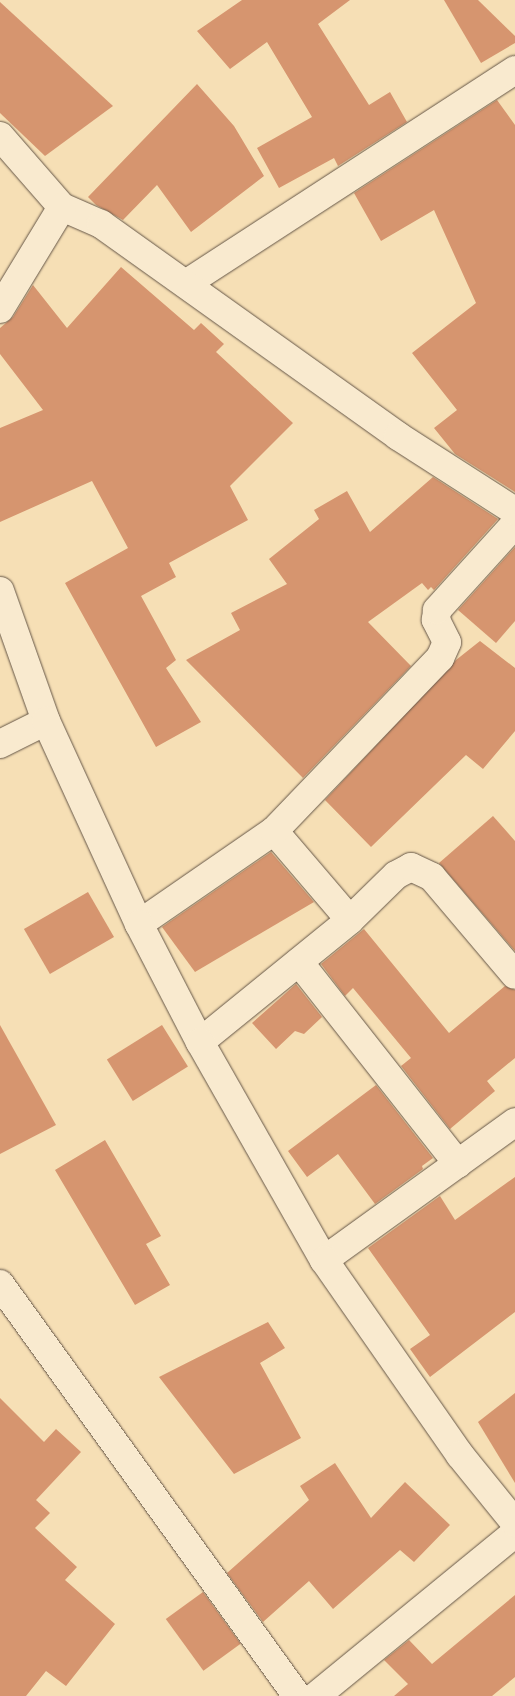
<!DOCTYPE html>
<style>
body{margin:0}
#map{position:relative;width:515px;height:1696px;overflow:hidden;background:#f6dfb5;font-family:"IM FELL Double Pica",serif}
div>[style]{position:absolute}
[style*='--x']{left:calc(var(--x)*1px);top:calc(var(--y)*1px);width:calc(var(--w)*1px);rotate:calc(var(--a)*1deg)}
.building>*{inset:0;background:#d6956f;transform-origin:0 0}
.roads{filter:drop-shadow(0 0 1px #655647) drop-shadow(0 0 1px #655647)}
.street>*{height:28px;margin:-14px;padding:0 14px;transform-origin:14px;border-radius:14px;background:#f9eacf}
.secondary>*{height:28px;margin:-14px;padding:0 14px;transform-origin:14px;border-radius:14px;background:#f9eacf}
span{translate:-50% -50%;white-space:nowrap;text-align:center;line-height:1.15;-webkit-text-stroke:4.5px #f9eacf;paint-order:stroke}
</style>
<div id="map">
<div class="building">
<i style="clip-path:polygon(242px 0,350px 0,318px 24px,369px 105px,390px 92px,407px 122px,338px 166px,334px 158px,279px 188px,257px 148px,312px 117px,267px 42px,230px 69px,197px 31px)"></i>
<i style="clip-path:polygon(444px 0,478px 0,515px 36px,515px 43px,481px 63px)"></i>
<i style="clip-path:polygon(0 2px,113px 106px,45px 156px,0 113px)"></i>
<i style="clip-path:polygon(197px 84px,234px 126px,264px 176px,191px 232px,157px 185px,123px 220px,96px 205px,88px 197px)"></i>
<i style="clip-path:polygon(497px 100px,515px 125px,515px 492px,455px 454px,434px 428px,457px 410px,412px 353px,476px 303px,434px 210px,381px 241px,354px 193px)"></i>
<i style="clip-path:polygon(121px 267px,194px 330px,201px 323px,224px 344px,216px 352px,293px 423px,230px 486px,248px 520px,169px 563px,176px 577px,141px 596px,176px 660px,166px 668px,201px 722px,156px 747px,65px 583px,128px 548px,92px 481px,0 522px,0 428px,43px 410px,0 354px,0 328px,13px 317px,33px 285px,67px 328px)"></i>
<i style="clip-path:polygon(433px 477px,498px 519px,434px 590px,431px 587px,428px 590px,422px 583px,368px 622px,411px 666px,303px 778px,186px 660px,240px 630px,231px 613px,287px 584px,269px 559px,319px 519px,314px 510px,347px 491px,370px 532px)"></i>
<i style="clip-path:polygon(515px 547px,515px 621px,496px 643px,458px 610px)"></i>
<i style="clip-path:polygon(480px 641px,515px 668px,515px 731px,483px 769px,466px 755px,371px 847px,325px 800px,456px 660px)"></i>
<i style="clip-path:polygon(493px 816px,515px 841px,515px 951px,439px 863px)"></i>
<i style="clip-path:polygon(271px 852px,314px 902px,195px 972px,162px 927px)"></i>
<i style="left:88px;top:892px;width:52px;height:74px;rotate:60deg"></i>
<i style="clip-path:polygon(364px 929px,449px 1033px,505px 986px,515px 990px,515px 1058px,487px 1081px,495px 1091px,450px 1129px,401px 1066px,411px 1058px,353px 988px,345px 996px,321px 964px)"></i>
<i style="clip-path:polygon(296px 984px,322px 1017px,304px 1034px,295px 1031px,276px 1049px,252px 1023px)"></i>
<i style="clip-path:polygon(0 1025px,56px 1125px,0 1154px)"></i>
<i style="left:162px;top:1025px;width:49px;height:65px;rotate:58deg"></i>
<i style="clip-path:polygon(376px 1085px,433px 1158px,422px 1166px,423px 1169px,375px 1204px,338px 1154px,307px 1177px,288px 1151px)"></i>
<i style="clip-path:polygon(105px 1140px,161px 1236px,146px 1244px,170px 1285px,135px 1305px,55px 1170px)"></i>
<i style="clip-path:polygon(515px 1177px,515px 1312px,430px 1377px,410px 1349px,430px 1335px,368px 1248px,440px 1196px,455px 1220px)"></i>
<i style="clip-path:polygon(268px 1322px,285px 1348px,260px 1363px,301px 1438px,234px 1474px,159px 1377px)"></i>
<i style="clip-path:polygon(515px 1393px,515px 1483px,478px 1422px)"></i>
<i style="clip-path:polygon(0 1398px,44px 1442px,56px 1429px,81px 1452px,36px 1500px,50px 1513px,35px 1528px,77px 1567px,65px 1580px,115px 1624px,66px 1686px,46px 1671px,26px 1696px,0 1696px)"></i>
<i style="clip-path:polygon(335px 1463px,371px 1518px,405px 1482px,450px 1525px,414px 1562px,400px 1550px,333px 1609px,309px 1581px,263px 1622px,227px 1573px,309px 1500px,300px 1486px)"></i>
<i style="left:203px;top:1592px;width:64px;height:46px;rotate:54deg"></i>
<i style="clip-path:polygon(515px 1595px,515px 1677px,492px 1696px,394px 1696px,408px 1684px,384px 1660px,409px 1640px,432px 1664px)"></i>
</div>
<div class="roads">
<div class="street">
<i style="--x:187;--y:283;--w:391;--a:-33"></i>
<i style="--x:0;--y:744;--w:51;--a:-26.6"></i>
<i style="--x:274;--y:831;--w:117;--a:49.5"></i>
<i style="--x:139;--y:924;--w:164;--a:-34.6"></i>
<i style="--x:274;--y:831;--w:240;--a:-46.2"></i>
<i style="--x:440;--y:658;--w:17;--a:-66"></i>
<i style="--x:447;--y:642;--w:25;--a:-117"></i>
<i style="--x:436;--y:620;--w:10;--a:-84"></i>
<i style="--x:437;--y:610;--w:116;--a:-47.8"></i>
<i style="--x:299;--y:962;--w:257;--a:51.8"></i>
<i style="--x:200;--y:1042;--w:193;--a:-39.1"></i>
<i style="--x:350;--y:920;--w:64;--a:-44.4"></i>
<i style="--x:396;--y:875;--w:17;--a:-28"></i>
<i style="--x:411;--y:867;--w:23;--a:25"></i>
<i style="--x:432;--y:877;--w:128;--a:49.7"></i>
<i style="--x:324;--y:1260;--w:236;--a:-35.8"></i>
<i style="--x:0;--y:1284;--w:508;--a:54.21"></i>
<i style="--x:316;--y:1696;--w:257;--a:-39.3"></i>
</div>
<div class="secondary">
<i style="--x:0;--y:136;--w:94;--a:48.9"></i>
<i style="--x:62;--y:207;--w:43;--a:23.6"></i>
<i style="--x:101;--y:224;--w:365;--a:35.5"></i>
<i style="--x:398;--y:436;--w:139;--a:32.7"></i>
<i style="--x:0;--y:309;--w:119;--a:-58.7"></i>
<i style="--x:0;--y:591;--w:138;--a:70.5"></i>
<i style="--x:46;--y:721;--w:223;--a:65.4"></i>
<i style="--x:139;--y:924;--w:133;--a:62.7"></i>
<i style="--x:200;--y:1042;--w:251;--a:60.4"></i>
<i style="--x:324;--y:1260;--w:238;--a:55.1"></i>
<i style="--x:460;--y:1455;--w:87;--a:51"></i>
</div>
</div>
</div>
